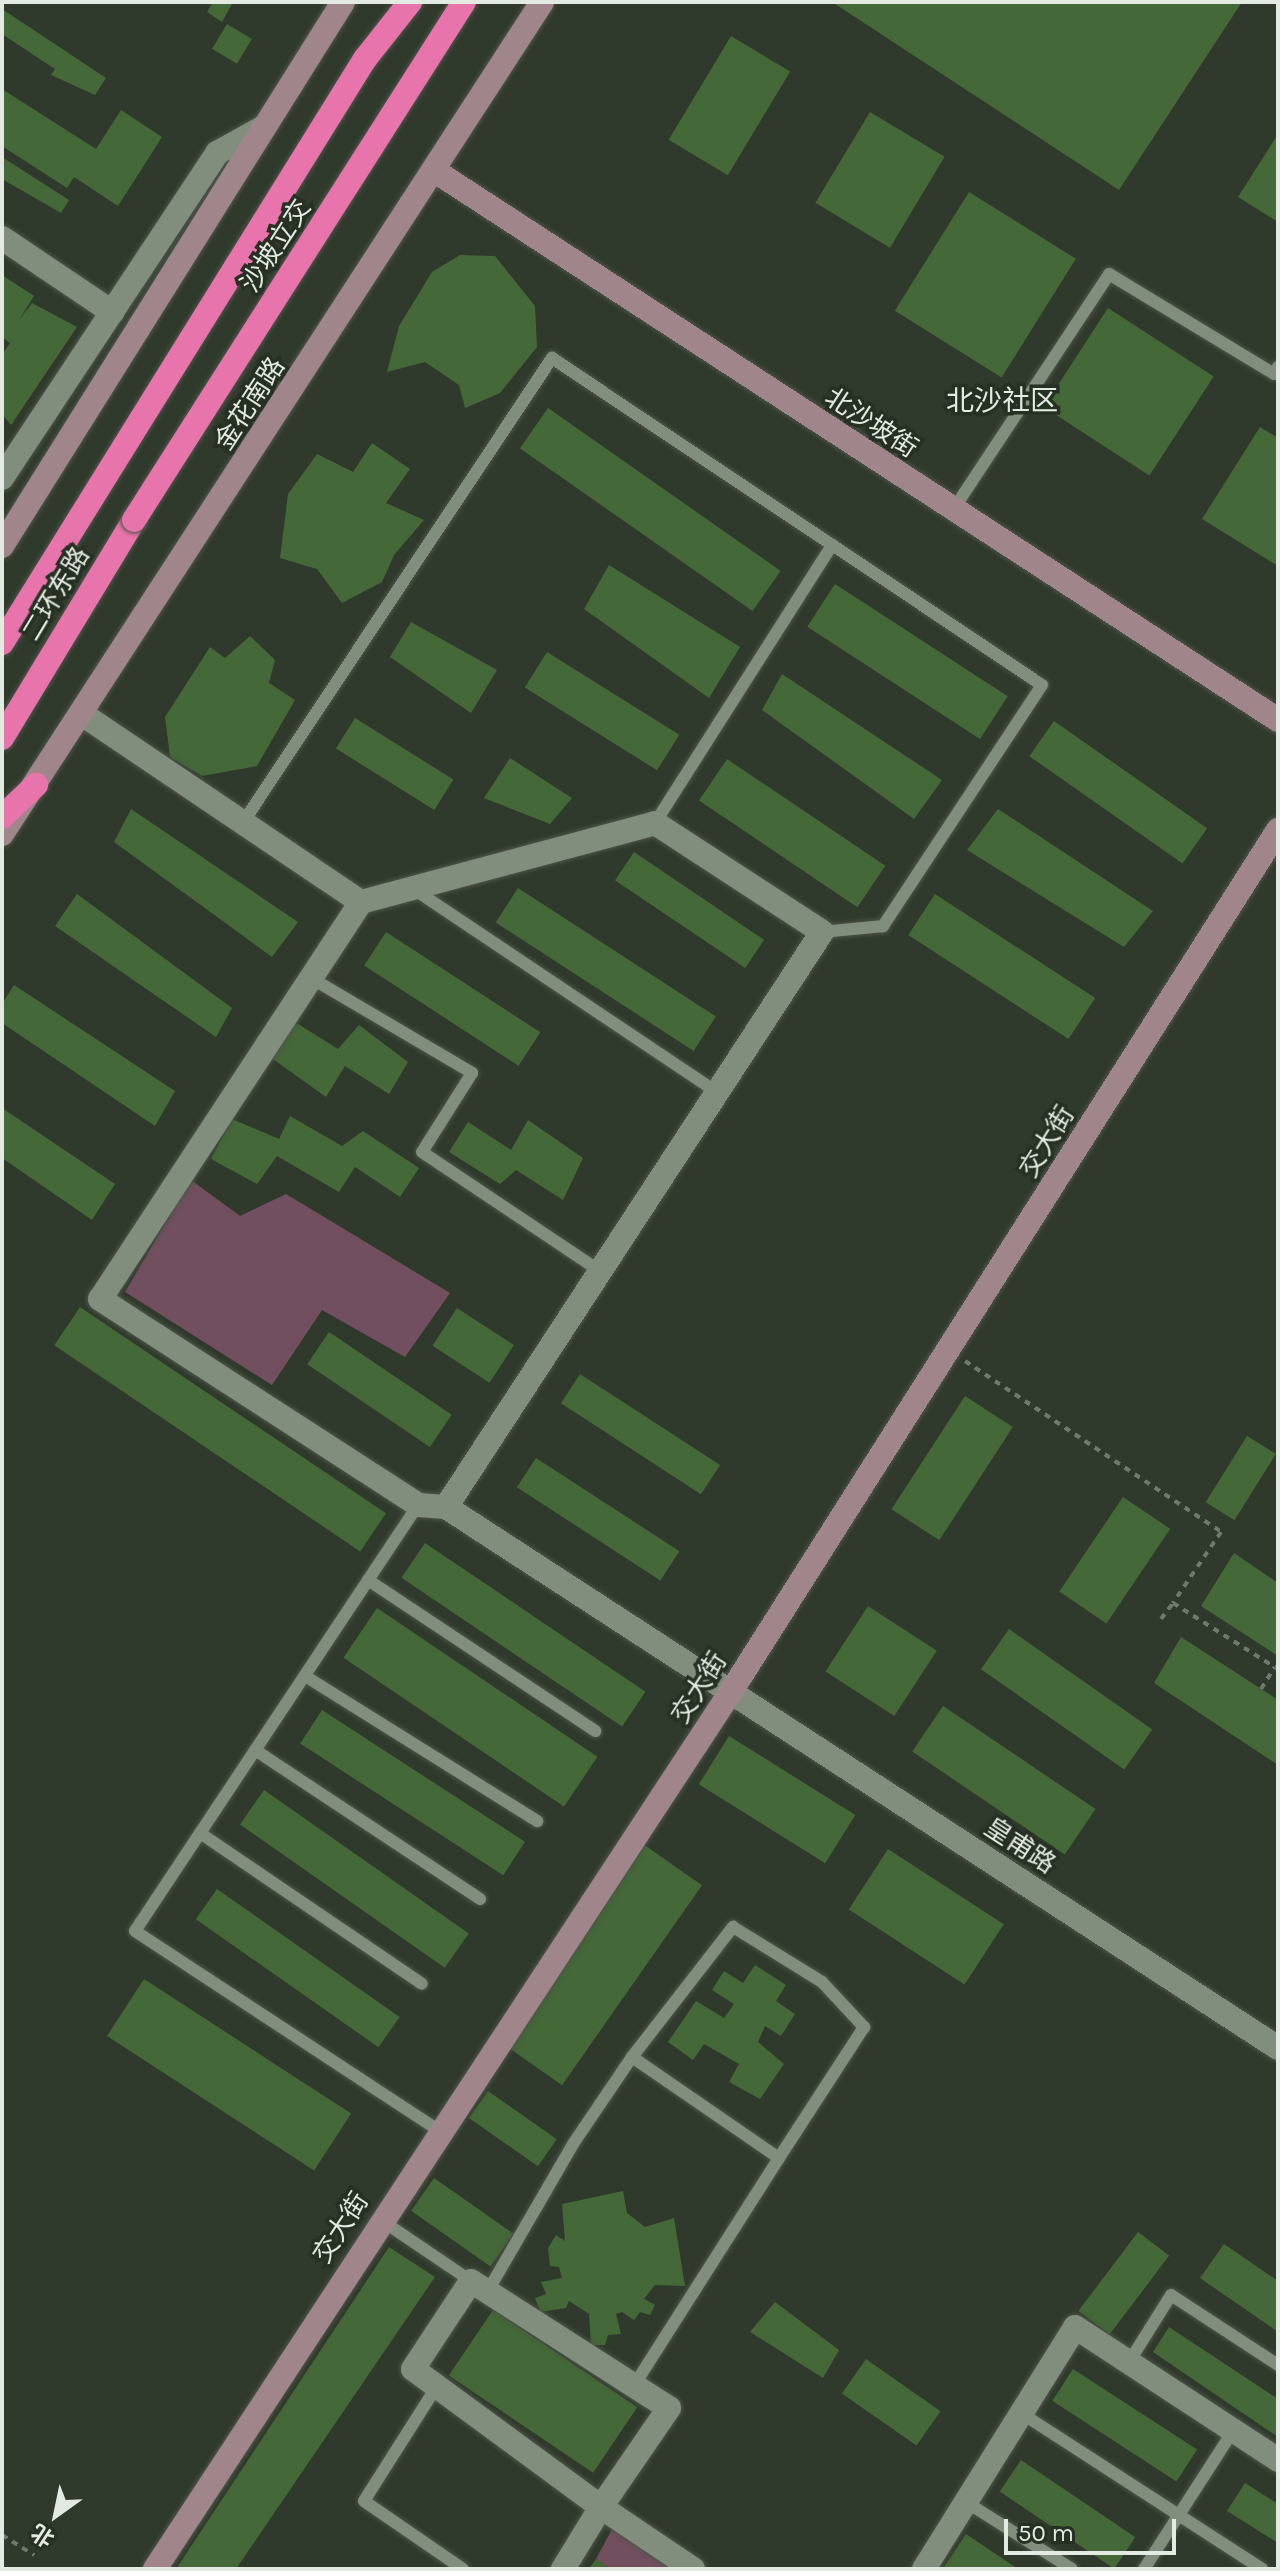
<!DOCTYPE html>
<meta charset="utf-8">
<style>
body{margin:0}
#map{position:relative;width:1280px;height:2571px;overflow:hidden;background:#303a2c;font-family:Karla,"Noto Sans SC",sans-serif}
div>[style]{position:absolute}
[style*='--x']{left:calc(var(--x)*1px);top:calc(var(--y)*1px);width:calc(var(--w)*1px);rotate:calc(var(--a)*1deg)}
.green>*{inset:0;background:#724f5e}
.building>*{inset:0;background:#446837;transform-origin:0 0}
.path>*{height:4px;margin-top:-2px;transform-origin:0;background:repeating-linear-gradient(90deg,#70796d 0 6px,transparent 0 12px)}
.roads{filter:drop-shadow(0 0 2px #4d554a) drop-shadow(0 0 2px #4d554a)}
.lane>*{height:12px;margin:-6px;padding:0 6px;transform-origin:6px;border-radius:6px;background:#818d7d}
.street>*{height:24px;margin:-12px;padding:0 12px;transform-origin:12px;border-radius:12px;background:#818d7d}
.secondary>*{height:24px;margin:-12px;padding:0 12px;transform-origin:12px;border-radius:12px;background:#a0868a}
.highway>*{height:24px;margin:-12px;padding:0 12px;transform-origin:12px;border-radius:12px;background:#e774aa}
.bridges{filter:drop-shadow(0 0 2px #4d554a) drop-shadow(0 0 2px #4d554a)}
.highway-bridge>*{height:24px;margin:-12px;padding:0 12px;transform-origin:12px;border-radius:12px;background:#e774aa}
span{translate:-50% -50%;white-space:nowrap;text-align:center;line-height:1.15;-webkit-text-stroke:7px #263023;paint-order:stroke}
.street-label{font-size:26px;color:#e3eae1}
.neighbourhood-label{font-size:28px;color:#e3eae1}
.frame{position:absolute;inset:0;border:4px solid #e3eae1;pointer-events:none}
.north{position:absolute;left:16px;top:2475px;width:80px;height:80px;-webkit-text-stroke:6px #263023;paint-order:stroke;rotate:213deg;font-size:22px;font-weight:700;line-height:32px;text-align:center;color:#e3eae1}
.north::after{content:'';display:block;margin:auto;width:28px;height:36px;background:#e3eae1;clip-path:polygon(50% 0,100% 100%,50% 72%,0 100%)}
.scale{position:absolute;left:1004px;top:2519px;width:172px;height:36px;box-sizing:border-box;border:4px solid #e3eae1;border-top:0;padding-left:10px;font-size:24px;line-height:28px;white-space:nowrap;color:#e3eae1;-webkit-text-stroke:6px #263023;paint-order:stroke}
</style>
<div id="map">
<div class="green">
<i style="clip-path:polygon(191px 1180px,240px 1216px,286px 1194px,450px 1293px,405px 1357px,322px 1310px,272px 1385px,125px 1292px)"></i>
<i style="clip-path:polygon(618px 2518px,693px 2569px,611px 2569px,596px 2559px)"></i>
</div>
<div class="building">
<i style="clip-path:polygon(213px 2px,233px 2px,222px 22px,207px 12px)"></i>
<i style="clip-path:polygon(832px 2px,1242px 2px,1119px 190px)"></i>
<i style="clip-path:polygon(2px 9px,106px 78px,95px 95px,51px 75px,55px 69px,2px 34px)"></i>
<i style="left:227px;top:24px;width:29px;height:29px;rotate:31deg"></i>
<i style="left:731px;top:36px;width:69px;height:121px;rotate:31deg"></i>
<i style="clip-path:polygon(2px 89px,96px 149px,121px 110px,162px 137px,118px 206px,74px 177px,67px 188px,2px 146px)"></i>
<i style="left:870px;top:112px;width:87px;height:106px;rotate:31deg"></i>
<i style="clip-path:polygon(1278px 134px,1278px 222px,1238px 197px)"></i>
<i style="clip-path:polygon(2px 157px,69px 200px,61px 213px,2px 179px)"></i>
<i style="left:969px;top:192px;width:126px;height:140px;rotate:32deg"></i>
<i style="clip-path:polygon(460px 255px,495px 256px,535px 306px,537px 347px,500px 393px,465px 408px,459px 385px,425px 362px,387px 372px,399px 326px,432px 272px)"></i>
<i style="clip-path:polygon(2px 275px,34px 296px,19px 320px,32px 303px,77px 327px,11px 425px,2px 414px,2px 355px,10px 343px,2px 337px)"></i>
<i style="left:1108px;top:308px;width:126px;height:118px;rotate:33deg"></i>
<i style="left:548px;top:408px;width:284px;height:49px;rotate:35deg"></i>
<i style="clip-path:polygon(1260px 427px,1278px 438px,1278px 566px,1202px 519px)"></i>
<i style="clip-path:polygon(372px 443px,410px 469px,386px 503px,424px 520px,394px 555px,382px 582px,342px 603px,317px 569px,280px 558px,288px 494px,317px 454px,353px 472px)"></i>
<i style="clip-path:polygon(609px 565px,740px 647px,709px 698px,584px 609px)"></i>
<i style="left:835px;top:584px;width:206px;height:51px;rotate:33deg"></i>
<i style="clip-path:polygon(411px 622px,497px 670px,471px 713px,390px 657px)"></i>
<i style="clip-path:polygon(250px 636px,275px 660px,269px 683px,295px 700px,257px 766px,202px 776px,170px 757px,165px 717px,210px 647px,225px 658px)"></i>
<i style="left:547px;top:652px;width:156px;height:42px;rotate:32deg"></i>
<i style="clip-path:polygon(782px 674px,942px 780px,914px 819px,762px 710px)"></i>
<i style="left:355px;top:718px;width:116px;height:36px;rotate:32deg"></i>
<i style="left:1054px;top:721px;width:187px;height:43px;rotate:35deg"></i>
<i style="clip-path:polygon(510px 758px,572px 798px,550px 824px,484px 798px)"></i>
<i style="left:727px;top:759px;width:191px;height:50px;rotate:34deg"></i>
<i style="clip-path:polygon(131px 809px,298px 922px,272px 957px,114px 842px)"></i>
<i style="clip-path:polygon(998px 809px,1153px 911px,1124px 947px,967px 850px)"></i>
<i style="left:634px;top:852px;width:157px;height:34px;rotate:34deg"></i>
<i style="left:518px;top:888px;width:236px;height:41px;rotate:33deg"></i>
<i style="clip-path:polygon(77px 894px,232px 1008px,216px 1037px,55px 926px)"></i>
<i style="left:935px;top:894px;width:191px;height:49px;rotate:33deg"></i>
<i style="left:386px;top:932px;width:184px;height:40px;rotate:33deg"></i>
<i style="clip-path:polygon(14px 985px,175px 1091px,155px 1126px,2px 1023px,2px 1004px)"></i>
<i style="clip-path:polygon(295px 1022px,338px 1049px,359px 1025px,408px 1062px,389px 1094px,345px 1066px,326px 1097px,273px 1059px)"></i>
<i style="clip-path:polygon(2px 1108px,115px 1184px,92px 1220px,2px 1158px)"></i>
<i style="clip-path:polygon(290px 1116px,342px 1146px,363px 1131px,419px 1168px,400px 1197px,355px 1167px,339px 1192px,277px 1156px,257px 1184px,211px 1159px,232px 1119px,279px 1139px)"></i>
<i style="clip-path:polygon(528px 1120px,583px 1158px,563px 1200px,516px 1170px,500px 1184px,449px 1152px,468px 1122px,511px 1150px)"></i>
<i style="left:80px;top:1307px;width:369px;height:46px;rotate:34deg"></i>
<i style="left:457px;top:1308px;width:68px;height:45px;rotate:33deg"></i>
<i style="left:329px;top:1332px;width:148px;height:39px;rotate:34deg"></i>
<i style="left:580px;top:1374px;width:167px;height:35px;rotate:33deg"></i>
<i style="left:965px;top:1396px;width:57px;height:135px;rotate:33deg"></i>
<i style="left:1247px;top:1436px;width:34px;height:78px;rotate:32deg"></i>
<i style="left:536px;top:1458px;width:171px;height:35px;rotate:33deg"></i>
<i style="left:1123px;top:1497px;width:57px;height:114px;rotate:34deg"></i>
<i style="left:425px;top:1543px;width:266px;height:42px;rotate:34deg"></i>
<i style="clip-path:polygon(1234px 1553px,1278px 1583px,1278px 1656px,1201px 1606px)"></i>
<i style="left:868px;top:1606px;width:82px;height:78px;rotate:33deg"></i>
<i style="left:377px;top:1608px;width:266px;height:60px;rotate:34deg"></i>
<i style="left:1009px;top:1629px;width:175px;height:49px;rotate:35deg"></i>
<i style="clip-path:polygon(1181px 1637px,1278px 1700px,1278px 1765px,1154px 1683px)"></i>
<i style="left:943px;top:1706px;width:184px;height:55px;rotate:34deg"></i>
<i style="left:322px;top:1710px;width:242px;height:40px;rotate:33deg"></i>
<i style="left:729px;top:1736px;width:149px;height:57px;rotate:32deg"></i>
<i style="left:264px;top:1790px;width:250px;height:42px;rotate:35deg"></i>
<i style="left:643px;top:1844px;width:72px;height:244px;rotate:35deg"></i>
<i style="left:888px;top:1849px;width:138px;height:72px;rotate:33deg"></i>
<i style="left:217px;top:1889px;width:223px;height:37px;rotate:35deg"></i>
<i style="clip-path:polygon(755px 1965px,786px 1985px,776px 2001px,795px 2014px,781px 2036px,765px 2026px,758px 2042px,784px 2064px,760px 2099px,729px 2082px,739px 2064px,704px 2044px,693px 2060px,668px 2042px,696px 2001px,724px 2018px,734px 2004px,712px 1990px,724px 1971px,743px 1983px)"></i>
<i style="left:144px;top:1979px;width:247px;height:68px;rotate:33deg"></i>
<i style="left:488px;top:2091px;width:84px;height:33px;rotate:35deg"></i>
<i style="left:434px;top:2178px;width:97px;height:40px;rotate:35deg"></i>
<i style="clip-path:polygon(623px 2191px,627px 2213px,645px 2227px,674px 2218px,685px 2286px,655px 2285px,644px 2299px,655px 2305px,650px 2315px,640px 2312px,634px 2320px,622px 2312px,616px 2314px,621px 2334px,608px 2335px,605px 2345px,591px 2345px,589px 2314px,569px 2301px,566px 2308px,540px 2312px,535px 2298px,546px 2294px,541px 2282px,562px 2278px,559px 2267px,550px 2266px,548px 2248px,556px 2235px,565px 2241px,562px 2204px)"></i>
<i style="left:1138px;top:2232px;width:39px;height:99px;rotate:37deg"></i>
<i style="clip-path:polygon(1224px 2244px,1278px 2281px,1278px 2332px,1200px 2278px)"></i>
<i style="clip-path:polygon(389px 2247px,435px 2277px,236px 2569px,176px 2569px)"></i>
<i style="clip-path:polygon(775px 2302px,839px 2350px,823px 2378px,750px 2332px)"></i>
<i style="left:493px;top:2310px;width:174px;height:79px;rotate:34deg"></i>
<i style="clip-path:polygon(1169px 2327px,1278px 2399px,1278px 2437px,1153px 2352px)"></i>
<i style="left:866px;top:2359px;width:91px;height:42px;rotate:35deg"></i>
<i style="left:1073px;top:2369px;width:148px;height:38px;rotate:33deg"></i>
<i style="left:1021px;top:2460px;width:138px;height:38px;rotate:34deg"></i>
<i style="clip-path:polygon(1245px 2483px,1278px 2504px,1278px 2543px,1227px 2511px)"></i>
<i style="clip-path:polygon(966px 2534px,1018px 2569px,944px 2567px)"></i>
<i style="clip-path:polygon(596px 2559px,611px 2569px,589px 2569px)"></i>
</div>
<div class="path">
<i style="--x:965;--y:1361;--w:308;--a:33.7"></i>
<i style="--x:1221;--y:1532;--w:86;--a:124.1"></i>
<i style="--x:1173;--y:1603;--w:124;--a:32.2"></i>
<i style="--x:1161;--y:1619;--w:20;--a:-53"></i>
<i style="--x:1261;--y:1689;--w:26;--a:-58"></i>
<i style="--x:2;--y:2535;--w:38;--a:32"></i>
</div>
<div class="roads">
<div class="lane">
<i style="--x:953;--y:510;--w:283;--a:-56.5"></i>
<i style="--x:1109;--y:274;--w:193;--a:31.2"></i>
<i style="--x:1274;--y:374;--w:8;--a:-60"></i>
<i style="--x:655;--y:823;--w:330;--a:-57.5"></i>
<i style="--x:242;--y:824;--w:560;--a:-56.37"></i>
<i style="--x:552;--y:358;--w:589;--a:33.72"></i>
<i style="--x:1042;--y:685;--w:289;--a:123.4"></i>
<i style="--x:883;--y:926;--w:61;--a:174.4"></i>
<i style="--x:412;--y:888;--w:368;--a:33.8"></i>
<i style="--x:311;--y:978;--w:187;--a:30.5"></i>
<i style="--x:472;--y:1073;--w:93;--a:122.3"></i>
<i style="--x:422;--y:1152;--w:214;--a:33.8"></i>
<i style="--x:418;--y:1505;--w:511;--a:123.6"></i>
<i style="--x:135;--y:1931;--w:364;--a:33.3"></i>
<i style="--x:368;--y:1580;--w:273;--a:33.6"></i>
<i style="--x:305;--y:1676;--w:274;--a:32"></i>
<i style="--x:255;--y:1750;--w:270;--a:33.5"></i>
<i style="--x:200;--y:1833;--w:268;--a:34.2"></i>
<i style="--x:632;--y:2057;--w:165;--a:-52.2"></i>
<i style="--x:733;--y:1927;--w:105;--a:31.7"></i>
<i style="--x:822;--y:1982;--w:62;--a:47"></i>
<i style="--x:864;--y:2027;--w:156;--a:123"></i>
<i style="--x:381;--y:2220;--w:109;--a:34.1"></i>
<i style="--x:489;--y:2289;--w:168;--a:-59.9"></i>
<i style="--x:573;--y:2144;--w:105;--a:-55.9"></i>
<i style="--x:632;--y:2057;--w:178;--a:34.5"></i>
<i style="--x:779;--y:2158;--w:268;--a:122.5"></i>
<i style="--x:1129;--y:2362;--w:79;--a:-57.9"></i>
<i style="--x:1171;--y:2295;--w:128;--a:33.2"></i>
<i style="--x:437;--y:2386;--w:136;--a:122.4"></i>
<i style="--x:364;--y:2501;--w:120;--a:34.5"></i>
<i style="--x:1021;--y:2413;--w:287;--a:32.9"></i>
<i style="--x:966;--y:2502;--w:125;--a:32.3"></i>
<i style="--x:1144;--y:2569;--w:164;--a:-57.2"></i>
</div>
<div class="street">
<i style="--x:2;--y:238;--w:133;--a:33.9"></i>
<i style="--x:2;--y:478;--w:390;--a:-56.5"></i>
<i style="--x:217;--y:153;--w:54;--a:-29"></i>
<i style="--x:82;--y:714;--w:336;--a:34"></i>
<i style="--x:361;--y:902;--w:475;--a:123.3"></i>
<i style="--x:100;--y:1299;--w:379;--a:32.9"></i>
<i style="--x:418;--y:1505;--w:28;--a:4"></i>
<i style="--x:446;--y:1507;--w:992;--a:33.03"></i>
<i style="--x:361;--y:902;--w:304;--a:-15"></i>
<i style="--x:655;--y:823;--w:199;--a:33.1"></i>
<i style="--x:822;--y:932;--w:687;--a:123.18"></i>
<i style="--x:563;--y:2569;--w:73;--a:-58.5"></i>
<i style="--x:601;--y:2507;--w:233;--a:-143.7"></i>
<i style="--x:413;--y:2369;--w:105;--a:-56.6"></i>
<i style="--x:471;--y:2281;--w:235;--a:32.7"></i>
<i style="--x:669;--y:2408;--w:120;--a:124.5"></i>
<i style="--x:601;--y:2507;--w:111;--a:34"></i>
<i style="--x:924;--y:2569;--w:285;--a:-58"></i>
<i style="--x:1075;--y:2327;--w:243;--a:33.2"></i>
</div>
<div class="secondary">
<i style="--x:435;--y:171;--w:1006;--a:33.07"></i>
<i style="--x:2;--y:546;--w:642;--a:-57.92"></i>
<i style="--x:2;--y:834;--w:992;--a:-57.01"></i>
<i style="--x:155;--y:2569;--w:1051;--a:-56.72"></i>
<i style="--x:732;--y:1690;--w:1019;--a:-57.59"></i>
</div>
<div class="highway">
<i style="--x:2;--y:643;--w:688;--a:-58.14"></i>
<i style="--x:365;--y:59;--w:73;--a:-51.7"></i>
<i style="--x:2;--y:738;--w:255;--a:-58.8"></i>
<i style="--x:2;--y:817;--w:47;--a:-43.3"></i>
</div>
</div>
<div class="bridges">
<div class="highway-bridge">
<i style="--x:134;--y:520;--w:614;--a:-57.5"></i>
</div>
</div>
<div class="street-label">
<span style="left:276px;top:246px;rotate:-57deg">沙坡立交</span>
<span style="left:250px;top:404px;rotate:-57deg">金花南路</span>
<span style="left:871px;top:423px;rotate:33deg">北沙坡街</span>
<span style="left:56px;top:594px;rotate:-59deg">二环东路</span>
<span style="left:1047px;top:1142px;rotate:-58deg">交大街</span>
<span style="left:699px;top:1688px;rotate:-57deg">交大街</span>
<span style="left:1020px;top:1846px;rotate:33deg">皇甫路</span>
<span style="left:341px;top:2228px;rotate:-57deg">交大街</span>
</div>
<div class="neighbourhood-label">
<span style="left:1002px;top:401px">北沙社区</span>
</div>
<div class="frame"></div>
<div class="north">北</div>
<div class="scale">50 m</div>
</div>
